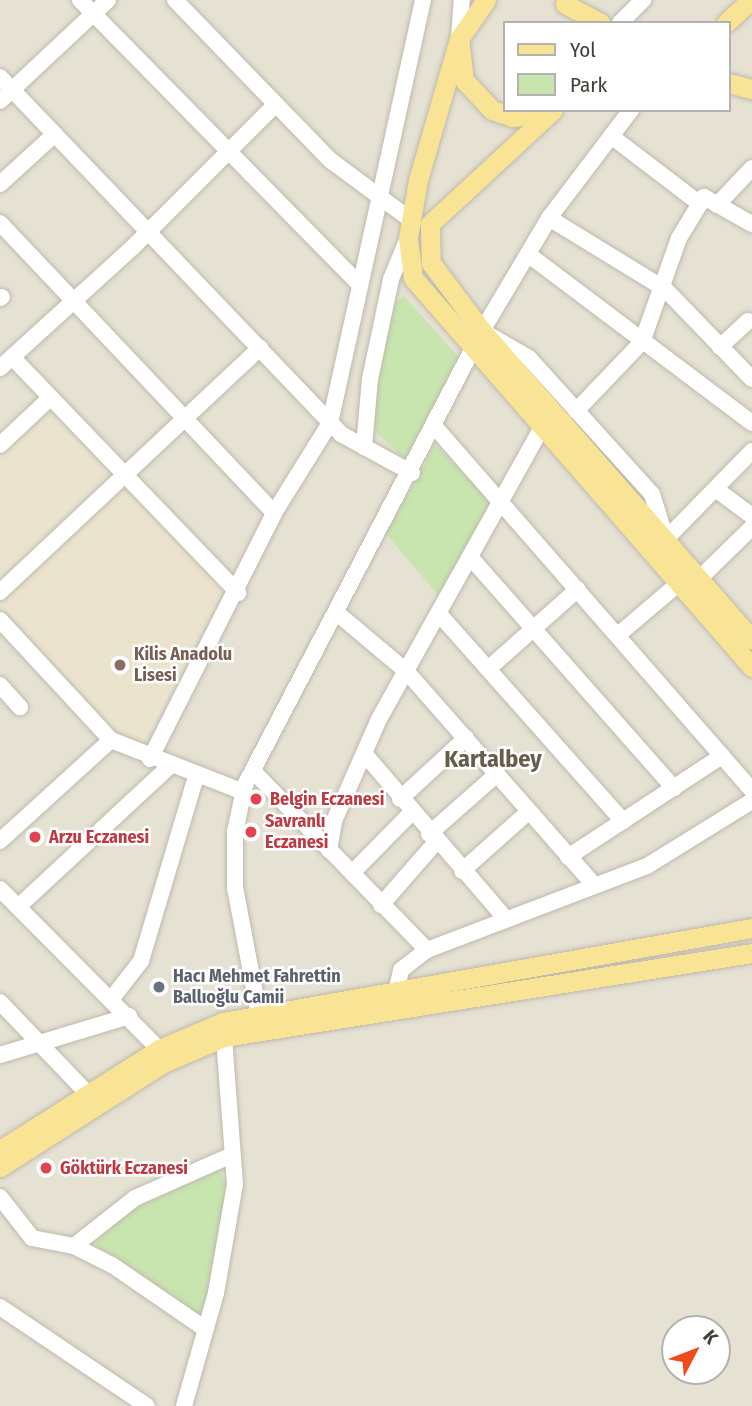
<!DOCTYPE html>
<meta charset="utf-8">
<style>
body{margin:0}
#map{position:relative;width:752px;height:1406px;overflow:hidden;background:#f1eee5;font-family:"Fira Sans Condensed",sans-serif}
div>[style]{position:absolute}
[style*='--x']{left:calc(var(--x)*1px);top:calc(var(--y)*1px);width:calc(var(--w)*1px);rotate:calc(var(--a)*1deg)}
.residential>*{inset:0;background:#e5e1d3}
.education>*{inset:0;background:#eae4cf}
.green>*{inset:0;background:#c8e4af}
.roads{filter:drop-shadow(0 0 2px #bfb9ab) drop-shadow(0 0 2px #bfb9ab)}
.minor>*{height:16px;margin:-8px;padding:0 8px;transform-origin:8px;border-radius:8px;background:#fff}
.major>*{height:19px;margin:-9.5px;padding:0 9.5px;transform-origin:9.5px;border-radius:9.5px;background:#f9e496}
.dots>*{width:19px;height:19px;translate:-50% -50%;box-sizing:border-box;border:4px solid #fff;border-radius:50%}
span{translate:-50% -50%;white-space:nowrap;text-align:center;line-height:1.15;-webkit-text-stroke:5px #fff;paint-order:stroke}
.education-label{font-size:18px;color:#785e54;font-weight:700}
.left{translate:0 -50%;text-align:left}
.health-label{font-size:18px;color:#be3a42;font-weight:700}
.worship-label{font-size:18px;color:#5b616d;font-weight:700}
.district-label{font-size:24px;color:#665d4c;font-weight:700}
.legend{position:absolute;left:503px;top:21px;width:228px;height:91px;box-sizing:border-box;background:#fff;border:2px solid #b4b2ae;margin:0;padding:9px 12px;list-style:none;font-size:21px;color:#433f35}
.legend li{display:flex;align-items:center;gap:14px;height:35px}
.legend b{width:35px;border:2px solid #b4b2ae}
.north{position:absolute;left:661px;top:1315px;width:70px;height:70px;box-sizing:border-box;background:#fff;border:2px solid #b4b2ae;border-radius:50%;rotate:48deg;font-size:19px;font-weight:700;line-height:28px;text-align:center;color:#433f35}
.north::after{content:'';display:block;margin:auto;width:24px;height:32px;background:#ef4c1e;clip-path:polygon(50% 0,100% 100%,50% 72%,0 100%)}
</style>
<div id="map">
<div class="residential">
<i style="clip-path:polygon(evenodd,0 0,752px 0,752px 1406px,0 1406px,0 0,505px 23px,729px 23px,729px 110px,505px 110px,505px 23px,0 0,675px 1329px,717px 1329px,717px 1371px,675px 1371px,675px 1329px)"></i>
</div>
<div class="education">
<i style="clip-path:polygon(48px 408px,113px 476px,0 582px,0 454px)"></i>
<i style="clip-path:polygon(125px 486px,224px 589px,144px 742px,110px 726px,0 605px)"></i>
</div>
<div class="green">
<i style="clip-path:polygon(404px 296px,461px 360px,405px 460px,371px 427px,393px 303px)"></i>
<i style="clip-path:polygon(435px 445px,494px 502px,438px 595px,386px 534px)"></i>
<i style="clip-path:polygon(219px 1168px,227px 1188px,205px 1308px,197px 1314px,96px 1245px,94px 1237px,121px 1215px)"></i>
</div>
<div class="roads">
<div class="minor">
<i style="--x:80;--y:0;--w:397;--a:45.5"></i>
<i style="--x:175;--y:0;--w:223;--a:45.9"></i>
<i style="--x:330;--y:160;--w:101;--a:36.5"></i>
<i style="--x:620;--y:23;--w:33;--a:-45"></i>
<i style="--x:459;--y:39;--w:39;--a:-86"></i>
<i style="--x:0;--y:77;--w:494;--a:46.3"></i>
<i style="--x:341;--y:434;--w:81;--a:28.8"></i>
<i style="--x:0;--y:101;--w:148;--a:-43.1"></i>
<i style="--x:611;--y:136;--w:111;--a:37.3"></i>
<i style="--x:0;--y:184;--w:74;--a:-42.3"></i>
<i style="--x:717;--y:205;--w:51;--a:-46.6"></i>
<i style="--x:549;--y:218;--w:136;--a:31.5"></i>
<i style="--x:665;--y:289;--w:125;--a:46"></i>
<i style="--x:0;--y:223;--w:399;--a:46.6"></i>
<i style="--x:529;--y:255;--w:279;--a:37"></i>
<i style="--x:0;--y:298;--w:2;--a:-27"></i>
<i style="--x:489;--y:335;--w:46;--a:29.9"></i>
<i style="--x:529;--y:358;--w:183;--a:47.9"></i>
<i style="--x:652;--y:494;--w:47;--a:72.7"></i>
<i style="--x:720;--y:347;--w:38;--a:-43"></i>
<i style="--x:12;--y:357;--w:327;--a:46.2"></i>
<i style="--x:0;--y:368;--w:180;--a:-42.3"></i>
<i style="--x:133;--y:247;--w:201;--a:-45"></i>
<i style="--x:576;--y:411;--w:95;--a:-46.3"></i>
<i style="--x:642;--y:342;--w:110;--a:-70.4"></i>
<i style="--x:679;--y:238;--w:48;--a:-58.6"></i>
<i style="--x:704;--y:197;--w:55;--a:29.4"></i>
<i style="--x:435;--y:427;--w:482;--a:48.9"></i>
<i style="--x:0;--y:445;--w:69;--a:-43.2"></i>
<i style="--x:364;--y:447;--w:68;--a:-85"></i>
<i style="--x:370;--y:379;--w:102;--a:-78.1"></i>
<i style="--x:391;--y:279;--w:44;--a:-67.5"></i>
<i style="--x:717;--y:490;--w:44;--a:36.6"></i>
<i style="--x:666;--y:539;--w:123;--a:-45.7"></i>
<i style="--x:471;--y:558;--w:307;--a:48.6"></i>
<i style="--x:700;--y:578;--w:73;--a:-44.4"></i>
<i style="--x:0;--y:592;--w:357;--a:-43.2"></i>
<i style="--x:337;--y:613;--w:92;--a:40.1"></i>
<i style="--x:407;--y:672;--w:283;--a:48.7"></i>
<i style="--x:440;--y:615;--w:276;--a:48.4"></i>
<i style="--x:0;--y:620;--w:163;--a:47.2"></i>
<i style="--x:111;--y:740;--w:143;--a:21.4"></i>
<i style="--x:618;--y:635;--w:80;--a:-40.4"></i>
<i style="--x:488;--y:669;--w:120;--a:-41.6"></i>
<i style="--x:0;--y:685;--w:30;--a:48"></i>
<i style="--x:368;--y:758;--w:212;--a:49.4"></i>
<i style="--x:150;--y:759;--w:275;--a:-63.2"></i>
<i style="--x:274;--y:513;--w:106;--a:-58.1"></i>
<i style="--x:330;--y:423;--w:433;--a:-77.6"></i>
<i style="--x:253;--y:771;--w:250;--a:45.8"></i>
<i style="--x:400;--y:799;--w:90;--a:-42.7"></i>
<i style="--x:429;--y:834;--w:91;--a:-41.4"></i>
<i style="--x:0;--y:841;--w:150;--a:-42.3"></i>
<i style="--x:329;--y:850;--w:29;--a:-80"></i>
<i style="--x:334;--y:821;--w:111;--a:-66.2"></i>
<i style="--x:379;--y:719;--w:332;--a:-60.8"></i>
<i style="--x:568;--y:857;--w:184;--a:-33.3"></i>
<i style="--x:462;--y:871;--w:87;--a:-41.7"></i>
<i style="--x:352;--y:873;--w:84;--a:-45.5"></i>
<i style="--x:0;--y:889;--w:226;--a:45.2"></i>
<i style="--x:381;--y:905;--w:86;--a:-48.8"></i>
<i style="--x:18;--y:907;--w:210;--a:-42.9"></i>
<i style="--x:113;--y:997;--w:46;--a:-52.1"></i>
<i style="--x:141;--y:961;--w:193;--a:-73.4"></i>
<i style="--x:394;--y:1001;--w:32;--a:-77"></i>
<i style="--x:401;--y:970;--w:33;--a:-38"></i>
<i style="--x:427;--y:950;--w:235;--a:-20.9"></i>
<i style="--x:647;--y:866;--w:123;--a:-31.8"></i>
<i style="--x:0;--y:1002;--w:127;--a:46.3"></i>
<i style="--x:261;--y:1025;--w:139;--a:-100.7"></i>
<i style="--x:235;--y:888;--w:56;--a:-90"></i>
<i style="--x:235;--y:832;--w:48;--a:-78"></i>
<i style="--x:245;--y:785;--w:512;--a:-62.43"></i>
<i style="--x:482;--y:331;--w:131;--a:-59.3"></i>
<i style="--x:549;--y:218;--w:136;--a:-52.8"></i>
<i style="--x:0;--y:1055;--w:135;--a:-16.8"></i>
<i style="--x:0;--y:1197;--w:52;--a:52"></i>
<i style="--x:32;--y:1238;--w:43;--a:10.8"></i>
<i style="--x:74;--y:1246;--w:42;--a:26.6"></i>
<i style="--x:112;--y:1265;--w:112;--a:34.4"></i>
<i style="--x:74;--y:1246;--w:78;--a:-38.2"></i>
<i style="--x:135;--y:1198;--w:106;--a:-23.9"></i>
<i style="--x:0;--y:1307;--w:177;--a:34"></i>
<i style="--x:184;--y:1406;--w:117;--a:-74.2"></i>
<i style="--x:216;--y:1293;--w:111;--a:-80.1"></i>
<i style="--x:235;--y:1184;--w:147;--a:-94.3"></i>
</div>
<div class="major">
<i style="--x:486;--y:0;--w:47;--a:124.7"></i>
<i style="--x:459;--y:39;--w:41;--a:83"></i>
<i style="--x:464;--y:80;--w:41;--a:47"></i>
<i style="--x:492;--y:110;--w:21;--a:19"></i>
<i style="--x:512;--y:117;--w:40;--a:-8.5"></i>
<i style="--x:565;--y:4;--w:40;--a:28"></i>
<i style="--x:726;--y:23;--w:34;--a:-43"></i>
<i style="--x:459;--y:39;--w:147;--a:106.2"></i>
<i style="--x:418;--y:180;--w:59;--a:99.8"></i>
<i style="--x:408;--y:238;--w:40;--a:82.9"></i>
<i style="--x:413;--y:278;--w:516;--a:48.93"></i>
<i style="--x:729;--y:83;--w:24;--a:15"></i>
<i style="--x:553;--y:110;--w:168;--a:137.2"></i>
<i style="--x:430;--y:224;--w:39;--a:89"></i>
<i style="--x:431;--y:263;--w:85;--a:53.1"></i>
<i style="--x:482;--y:331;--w:410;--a:48.8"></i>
<i style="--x:0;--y:1150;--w:188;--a:-32.4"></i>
<i style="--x:159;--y:1049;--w:69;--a:-22.9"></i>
<i style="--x:223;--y:1022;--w:537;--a:-10.08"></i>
<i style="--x:0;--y:1167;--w:193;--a:-32.5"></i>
<i style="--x:163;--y:1063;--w:66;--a:-23.1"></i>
<i style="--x:224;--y:1037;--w:535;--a:-9.04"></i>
</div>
</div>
<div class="dots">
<i style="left:120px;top:665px;background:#8d6e63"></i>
<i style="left:256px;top:799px;background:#e0444e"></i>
<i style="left:251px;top:832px;background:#e0444e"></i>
<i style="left:35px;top:837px;background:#e0444e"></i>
<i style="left:159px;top:987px;background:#6b7280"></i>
<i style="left:46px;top:1168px;background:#e0444e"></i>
</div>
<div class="education-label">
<span class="left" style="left:134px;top:665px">Kilis Anadolu<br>Lisesi</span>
</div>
<div class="health-label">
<span class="left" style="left:270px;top:799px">Belgin Eczanesi</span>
<span class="left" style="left:265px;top:832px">Savranlı<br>Eczanesi</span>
<span class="left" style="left:49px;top:837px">Arzu Eczanesi</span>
<span class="left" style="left:60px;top:1168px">Göktürk Eczanesi</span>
</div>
<div class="worship-label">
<span class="left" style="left:173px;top:987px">Hacı Mehmet Fahrettin<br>Ballıoğlu Camii</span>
</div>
<div class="district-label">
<span style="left:493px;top:760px">Kartalbey</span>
</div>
<ul class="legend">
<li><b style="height:9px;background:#f9e496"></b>Yol</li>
<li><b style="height:19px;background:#c8e4af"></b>Park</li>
</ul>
<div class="north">K</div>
</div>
